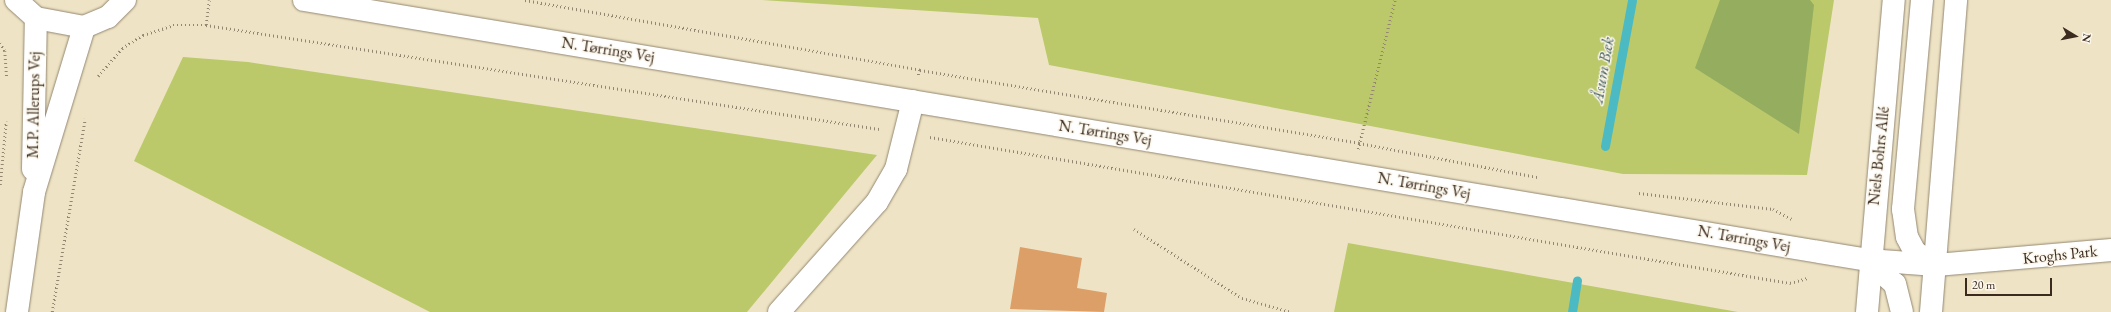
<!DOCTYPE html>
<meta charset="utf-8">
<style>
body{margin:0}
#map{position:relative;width:2111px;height:312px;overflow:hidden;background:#eee4c5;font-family:"EB Garamond",serif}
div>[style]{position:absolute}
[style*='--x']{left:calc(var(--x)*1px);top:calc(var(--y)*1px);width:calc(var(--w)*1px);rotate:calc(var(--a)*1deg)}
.green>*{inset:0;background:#bbc96b}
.forest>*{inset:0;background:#94ad5f}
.stream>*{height:9px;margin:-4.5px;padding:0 4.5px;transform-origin:4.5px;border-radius:4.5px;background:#4cbac3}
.building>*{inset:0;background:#dd9f68}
.path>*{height:2.5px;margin-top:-1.25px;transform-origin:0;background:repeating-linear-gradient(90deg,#948772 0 1px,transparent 0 4px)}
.roads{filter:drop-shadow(0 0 1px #948772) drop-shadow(0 0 1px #948772)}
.minor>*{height:22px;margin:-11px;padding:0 11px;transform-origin:11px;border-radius:11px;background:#fff}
.tertiary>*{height:22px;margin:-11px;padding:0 11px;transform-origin:11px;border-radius:11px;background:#fff}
span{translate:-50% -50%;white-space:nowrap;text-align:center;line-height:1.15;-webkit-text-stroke:3px #fbf7ec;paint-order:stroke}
.street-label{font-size:16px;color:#3b2a1e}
.water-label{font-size:17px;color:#415c58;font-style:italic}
.north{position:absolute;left:2055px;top:16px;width:40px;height:40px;-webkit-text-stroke:3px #fbf7ec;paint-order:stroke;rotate:100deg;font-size:11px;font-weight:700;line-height:16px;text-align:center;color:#3b2a1e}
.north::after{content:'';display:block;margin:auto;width:14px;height:18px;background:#3b2a1e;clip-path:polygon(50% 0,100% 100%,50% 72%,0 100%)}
.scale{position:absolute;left:1965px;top:278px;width:87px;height:18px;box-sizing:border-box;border:2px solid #3b2a1e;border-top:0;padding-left:5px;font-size:12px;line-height:14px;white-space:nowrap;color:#3b2a1e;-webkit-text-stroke:3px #fbf7ec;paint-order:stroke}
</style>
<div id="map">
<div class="green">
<i style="clip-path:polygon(762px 0,1834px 0,1807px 175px,1623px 174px,1049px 65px,1038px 18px)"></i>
<i style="clip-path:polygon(183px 57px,248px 62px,877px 155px,747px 312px,430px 312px,134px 161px)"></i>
<i style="clip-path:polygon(1348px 243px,1738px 312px,1334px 312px)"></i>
</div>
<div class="forest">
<i style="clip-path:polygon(1720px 0,1810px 0,1814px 5px,1799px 134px,1695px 68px)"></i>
</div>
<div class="stream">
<i style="--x:1605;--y:146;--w:148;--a:-79.5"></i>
<i style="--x:1572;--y:312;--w:32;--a:-81"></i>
</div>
<div class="building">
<i style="clip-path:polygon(1020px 247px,1082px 258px,1077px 288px,1107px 293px,1104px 312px,1010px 309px)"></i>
</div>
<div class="path">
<i style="--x:525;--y:0;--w:401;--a:10"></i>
<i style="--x:920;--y:70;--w:6;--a:108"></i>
<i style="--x:206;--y:25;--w:681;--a:8.78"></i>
<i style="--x:0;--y:43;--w:9;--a:58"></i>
<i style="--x:5;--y:51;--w:26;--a:86"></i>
<i style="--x:920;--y:70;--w:445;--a:9.4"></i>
<i style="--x:1359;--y:143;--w:182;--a:10.8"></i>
<i style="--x:98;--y:76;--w:37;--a:-49"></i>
<i style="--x:122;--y:48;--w:25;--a:-32"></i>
<i style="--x:143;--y:35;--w:32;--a:-18"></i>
<i style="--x:173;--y:25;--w:33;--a:0"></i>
<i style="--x:206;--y:25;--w:25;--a:-83"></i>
<i style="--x:930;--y:137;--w:872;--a:9.64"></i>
<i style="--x:1790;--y:283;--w:19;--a:-16"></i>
<i style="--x:1358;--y:149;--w:154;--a:-76.1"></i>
<i style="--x:0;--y:185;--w:64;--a:-84.6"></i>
<i style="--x:1639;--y:193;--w:135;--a:6.8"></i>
<i style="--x:1773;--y:209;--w:21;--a:28"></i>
<i style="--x:1134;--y:229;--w:128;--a:32.6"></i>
<i style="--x:1242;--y:298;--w:51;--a:15.9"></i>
<i style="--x:52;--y:312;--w:196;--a:-80.3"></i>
</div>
<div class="roads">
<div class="minor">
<i style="--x:16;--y:0;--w:27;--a:42"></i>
<i style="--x:36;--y:18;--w:49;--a:10.6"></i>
<i style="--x:84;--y:27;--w:26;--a:-23"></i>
<i style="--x:108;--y:17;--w:24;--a:-45"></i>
<i style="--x:304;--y:0;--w:1585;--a:9.44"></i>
<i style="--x:1868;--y:260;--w:68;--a:4.2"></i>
<i style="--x:1936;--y:265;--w:176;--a:-4.9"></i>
<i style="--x:33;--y:169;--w:151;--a:-88.9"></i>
<i style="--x:17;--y:312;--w:121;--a:-81.9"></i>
<i style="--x:34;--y:192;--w:172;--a:-73.1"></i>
<i style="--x:779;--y:312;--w:147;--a:-48.3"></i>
<i style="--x:877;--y:202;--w:38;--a:-60"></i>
<i style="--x:896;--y:169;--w:70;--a:-76"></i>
</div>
<div class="tertiary">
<i style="--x:1922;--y:0;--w:210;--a:95.2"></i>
<i style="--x:1903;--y:209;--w:28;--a:82"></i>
<i style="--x:1907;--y:237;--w:17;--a:62"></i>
<i style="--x:1915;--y:252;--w:25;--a:32"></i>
<i style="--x:1868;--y:260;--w:36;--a:42"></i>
<i style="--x:1895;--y:284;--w:29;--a:76"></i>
<i style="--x:1867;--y:312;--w:313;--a:-85.1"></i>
<i style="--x:1931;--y:312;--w:313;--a:-85.4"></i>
</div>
</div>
<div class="street-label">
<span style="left:608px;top:50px;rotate:9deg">N. Tørrings Vej</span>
<span style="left:34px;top:105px;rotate:-89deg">M.P. Allerups Vej</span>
<span style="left:1105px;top:133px;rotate:9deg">N. Tørrings Vej</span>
<span style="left:1879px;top:156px;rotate:-84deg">Niels Bohrs Allé</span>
<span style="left:1424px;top:186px;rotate:10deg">N. Tørrings Vej</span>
<span style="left:1744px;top:239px;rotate:10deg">N. Tørrings Vej</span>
<span style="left:2060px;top:255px;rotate:-6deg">Kroghs Park</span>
</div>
<div class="water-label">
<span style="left:1603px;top:70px;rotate:-80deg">Åsum Bæk</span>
</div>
<div class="north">N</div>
<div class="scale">20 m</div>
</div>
